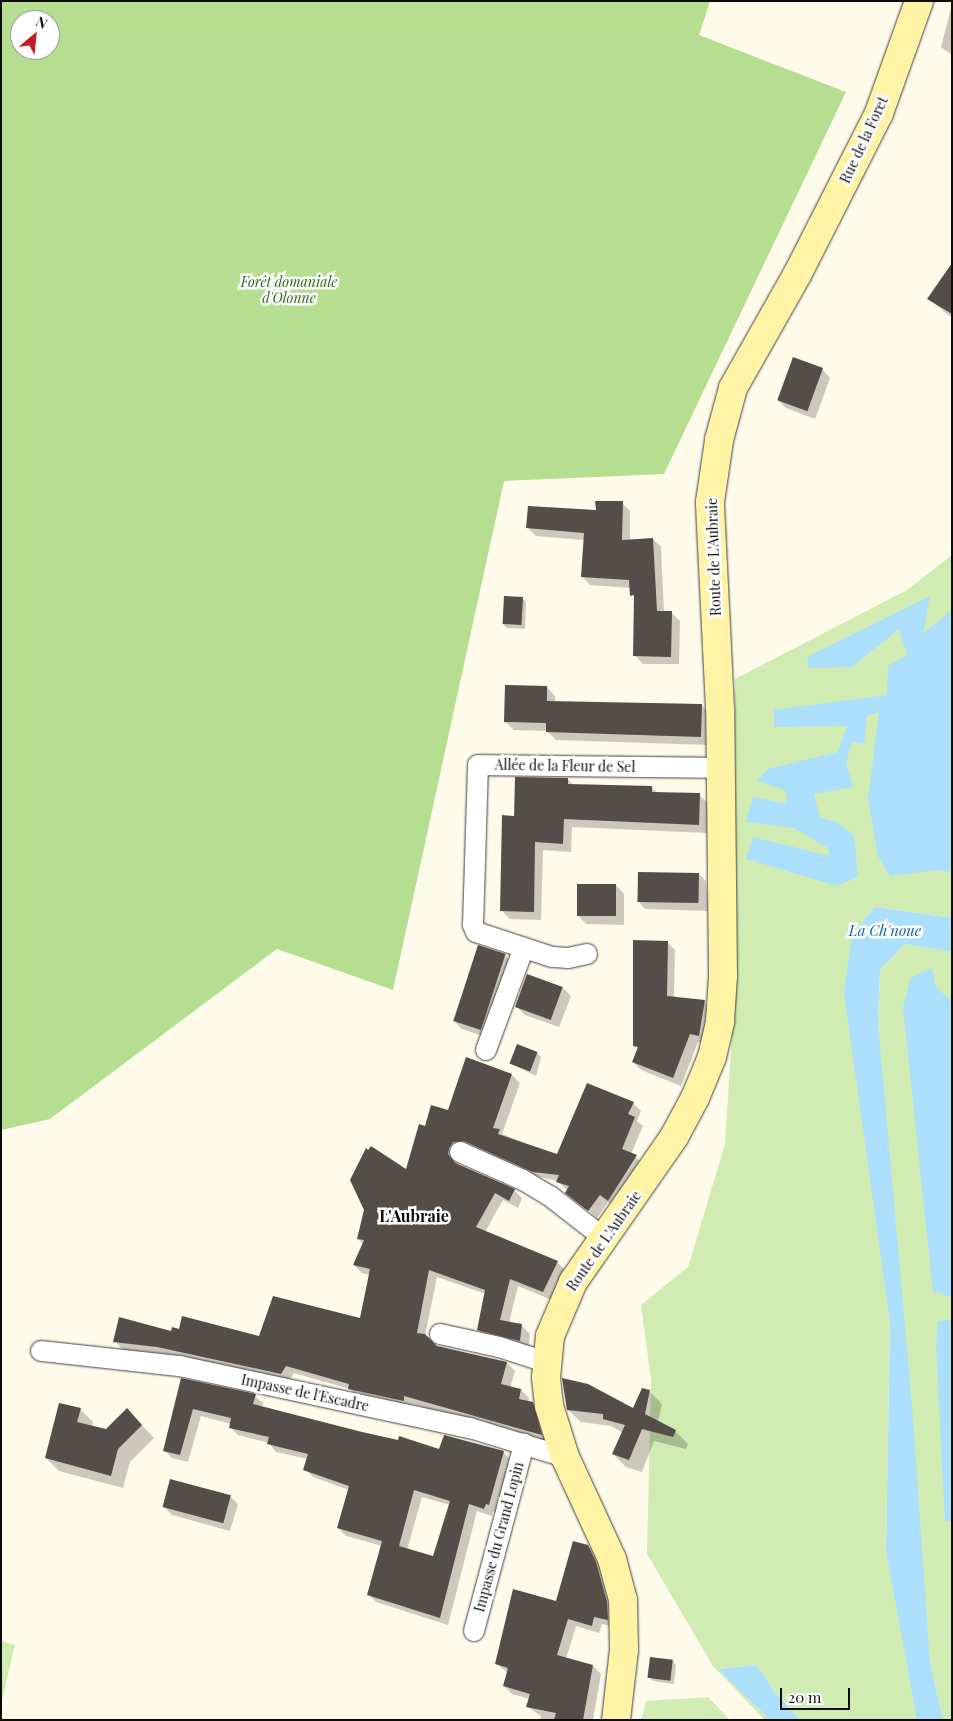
<!DOCTYPE html>
<meta charset="utf-8">
<style>
body{margin:0}
#map{position:relative;width:953px;height:1721px;overflow:hidden;background:#fffbeb;font-family:"Playfair Display",serif}
div>[style]{position:absolute}
[style*='--x']{left:calc(var(--x)*1px);top:calc(var(--y)*1px);width:calc(var(--w)*1px);rotate:calc(var(--a)*1deg)}
.green>*{inset:0;background:#d1ecb2}
.forest>*{inset:0;background:#b5de90}
.water>*{inset:0;background:#abdffb}
.shadow>*{inset:0;background:#0003}
.building>*{inset:0;background:#554d48;transform-origin:0 0}
.roads{filter:drop-shadow(0 0 1px #3f3f3f) drop-shadow(0 0 1px #3f3f3f)}
.street>*{height:20px;margin:-10px;padding:0 10px;transform-origin:10px;border-radius:10px;background:#fff}
.secondary>*{height:28px;margin:-14px;padding:0 14px;transform-origin:14px;border-radius:14px;background:#fff3a6}
span{translate:-50% -50%;white-space:nowrap;text-align:center;line-height:1.15;-webkit-text-stroke:5px #fff;paint-order:stroke}
.street-label{font-size:14px;color:#0c0c0c}
.park-label{font-size:14px;color:#2b6818;font-style:italic}
.water-label{font-size:15px;color:#0d67a6;font-style:italic}
.quarter-label{font-size:16px;color:#0c0c0c;font-weight:700}
.frame{position:absolute;inset:0;border:2px solid #0c0c0c;pointer-events:none}
.north{position:absolute;left:10px;top:10px;width:50px;height:50px;box-sizing:border-box;background:#fff;border:1px solid #9e9e9e;border-radius:50%;rotate:28deg;font-size:14px;font-weight:700;line-height:20px;text-align:center;color:#0c0c0c}
.north::after{content:'';display:block;margin:auto;width:18px;height:22px;background:#c61a26;clip-path:polygon(50% 0,100% 100%,50% 72%,0 100%)}
.scale{position:absolute;left:780px;top:1688px;width:70px;height:22px;box-sizing:border-box;border:2px solid #0c0c0c;border-top:0;padding-left:6px;font-size:15px;line-height:18px;white-space:nowrap;color:#0c0c0c;-webkit-text-stroke:4px #fff;paint-order:stroke}
</style>
<div id="map">
<div class="green">
<i style="clip-path:polygon(952px 555px,952px 918px,875px 907px,852px 934px,890px 1322px,886px 1551px,918px 1717px,917px 1720px,800px 1720px,773px 1690px,757px 1665px,718px 1669px,770px 1720px,765px 1720px,713px 1666px,647px 1554px,651px 1380px,641px 1305px,688px 1267px,725px 1144px,735px 988px,735px 679px,907px 590px)"></i>
<i style="clip-path:polygon(905px 944px,952px 952px,952px 1720px,943px 1720px,930px 1662px,878px 1022px,880px 970px)"></i>
<i style="clip-path:polygon(1px 1641px,15px 1645px,1px 1704px)"></i>
<i style="clip-path:polygon(708px 1697px,730px 1720px,641px 1720px,646px 1701px)"></i>
</div>
<div class="forest">
<i style="clip-path:polygon(evenodd,1px 1px,710px 1px,699px 35px,846px 92px,664px 474px,504px 481px,393px 990px,277px 949px,50px 1119px,1px 1130px,1px 1px,20px 20px,50px 20px,50px 50px,20px 50px,20px 20px)"></i>
</div>
<div class="water">
<i style="clip-path:polygon(930px 596px,923px 633px,952px 610px,952px 872px,937px 870px,890px 876px,878px 856px,868px 799px,879px 712px,867px 716px,864px 744px,852px 742px,846px 762px,853px 787px,814px 794px,820px 817px,838px 823px,854px 835px,858px 877px,837px 886px,746px 859px,753px 837px,830px 856px,828px 848px,794px 828px,746px 822px,753px 797px,787px 804px,786px 791px,757px 780px,768px 769px,838px 752px,847px 726px,774px 727px,774px 710px,887px 695px,888px 666px,907px 655px,899px 629px,852px 667px,809px 668px,807px 657px)"></i>
<i style="clip-path:polygon(875px 907px,952px 918px,952px 952px,905px 944px,880px 970px,878px 1022px,912px 1405px,930px 1662px,943px 1720px,917px 1720px,886px 1551px,890px 1322px,844px 993px,852px 934px)"></i>
<i style="clip-path:polygon(932px 968px,936px 987px,952px 1002px,952px 1297px,933px 1292px,903px 1007px,911px 977px)"></i>
<i style="clip-path:polygon(952px 1320px,952px 1521px,945px 1521px,936px 1345px,938px 1321px)"></i>
<i style="clip-path:polygon(757px 1665px,773px 1690px,800px 1720px,770px 1720px,718px 1669px)"></i>
</div>
<div class="shadow">
<i style="clip-path:polygon(951px 8px,952px 9px,952px 55px,941px 47px)"></i>
<i style="clip-path:polygon(952px 283px,952px 318px,929px 299px)"></i>
<i style="clip-path:polygon(822px 369px,830px 378px,815px 419px,786px 408px,778px 400px)"></i>
<i style="clip-path:polygon(622px 503px,630px 511px,630px 541px,653px 539px,661px 547px,664px 612px,671px 612px,680px 621px,679px 664px,643px 664px,635px 655px,636px 599px,631px 588px,590px 585px,582px 576px,585px 540px,536px 536px,528px 528px)"></i>
<i style="clip-path:polygon(523px 599px,526px 602px,525px 629px,507px 628px,503px 624px)"></i>
<i style="clip-path:polygon(547px 687px,555px 696px,555px 702px,701px 705px,710px 714px,709px 745px,556px 740px,547px 731px,514px 730px,505px 721px)"></i>
<i style="clip-path:polygon(568px 779px,574px 786px,652px 787px,658px 794px,699px 795px,708px 803px,707px 833px,572px 827px,571px 852px,543px 850px,541px 920px,510px 919px,502px 911px,515px 817px)"></i>
<i style="clip-path:polygon(699px 874px,706px 881px,708px 911px,645px 909px,638px 901px)"></i>
<i style="clip-path:polygon(616px 885px,624px 894px,624px 925px,586px 924px,578px 915px)"></i>
<i style="clip-path:polygon(667px 942px,675px 950px,674px 998px,704px 1002px,712px 1009px,707px 1043px,698px 1042px,681px 1086px,641px 1070px,633px 1062px,638px 1049px,634px 1045px)"></i>
<i style="clip-path:polygon(505px 955px,514px 964px,489px 1038px,462px 1029px,453px 1020px)"></i>
<i style="clip-path:polygon(528px 975px,563px 988px,571px 996px,559px 1027px,525px 1015px,516px 1006px)"></i>
<i style="clip-path:polygon(537px 1053px,541px 1057px,536px 1076px,511px 1064px)"></i>
<i style="clip-path:polygon(512px 1075px,520px 1083px,502px 1134px,558px 1156px,633px 1103px,641px 1111px,637px 1121px,643px 1126px,631px 1154px,644px 1164px,617px 1208px,608px 1202px,597px 1218px,557px 1181px,457px 1156px,458px 1165px,514px 1190px,522px 1198px,518px 1208px,503px 1200px,485px 1232px,557px 1262px,565px 1270px,552px 1300px,518px 1286px,509px 1323px,522px 1326px,530px 1334px,528px 1349px,486px 1338px,478px 1330px,486px 1294px,437px 1277px,425px 1336px,437px 1347px,507px 1363px,515px 1371px,510px 1388px,521px 1390px,529px 1398px,528px 1403px,541px 1412px,549px 1442px,412px 1404px,412px 1408px,358px 1396px,350px 1389px,294px 1373px,289px 1382px,123px 1350px,115px 1341px,172px 1333px,260px 1338px,361px 1320px,370px 1275px,362px 1273px,354px 1265px,363px 1244px,358px 1239px,406px 1171px,426px 1127px)"></i>
<i style="clip-path:polygon(evenodd,182px 1380px,255px 1396px,263px 1403px,262px 1408px,361px 1433px,440px 1451px,503px 1452px,511px 1460px,497px 1512px,493px 1511px,492px 1516px,477px 1511px,448px 1625px,376px 1602px,368px 1594px,382px 1546px,346px 1536px,338px 1528px,349px 1490px,313px 1477px,305px 1469px,308px 1459px,276px 1452px,269px 1443px,238px 1435px,230px 1427px,231px 1424px,201px 1416px,188px 1462px,172px 1458px,164px 1450px,182px 1380px,422px 1497px,450px 1505px,434px 1558px,407px 1550px,422px 1497px)"></i>
<i style="clip-path:polygon(649px 1391px,662px 1404px,658px 1422px,675px 1431px,688px 1444px,686px 1449px,654px 1441px,642px 1472px,626px 1467px,613px 1454px,623px 1433px,611px 1426px,581px 1422px,568px 1410px,634px 1409px)"></i>
<i style="clip-path:polygon(80px 1409px,93px 1422px,92px 1427px,106px 1430px,140px 1423px,154px 1438px,130px 1462px,123px 1488px,59px 1471px,46px 1458px)"></i>
<i style="clip-path:polygon(230px 1496px,238px 1504px,230px 1531px,172px 1515px,164px 1507px)"></i>
<i style="clip-path:polygon(588px 1546px,596px 1554px,604px 1571px,615px 1627px,602px 1624px,599px 1633px,576px 1626px,566px 1659px,593px 1666px,601px 1674px,593px 1720px,540px 1720px,541px 1716px,528px 1707px,530px 1699px,512px 1694px,504px 1686px,508px 1673px,496px 1663px,557px 1603px)"></i>
<i style="clip-path:polygon(672px 1661px,676px 1665px,674px 1684px,653px 1681px,649px 1677px)"></i>
</div>
<div class="building">
<i style="clip-path:polygon(952px 263px,952px 314px,927px 299px)"></i>
<i style="left:793px;top:357px;width:32px;height:46px;rotate:20deg"></i>
<i style="clip-path:polygon(595px 501px,623px 501px,622px 540px,653px 538px,657px 611px,672px 611px,671px 657px,633px 656px,634px 595px,630px 596px,629px 580px,581px 577px,584px 533px,526px 528px,528px 506px,596px 510px)"></i>
<i style="left:504px;top:596px;width:19px;height:28px;rotate:3deg"></i>
<i style="clip-path:polygon(505px 685px,547px 686px,547px 701px,702px 704px,701px 737px,546px 732px,546px 723px,504px 722px)"></i>
<i style="clip-path:polygon(515px 777px,568px 778px,568px 784px,652px 786px,652px 792px,700px 793px,699px 825px,564px 819px,563px 844px,535px 842px,534px 912px,500px 911px,502px 815px,514px 816px)"></i>
<i style="left:638px;top:872px;width:61px;height:30px;rotate:1deg"></i>
<i style="left:577px;top:884px;width:39px;height:32px"></i>
<i style="clip-path:polygon(633px 940px,668px 941px,667px 996px,705px 1000px,699px 1036px,690px 1034px,673px 1078px,632px 1062px,638px 1047px,633px 1046px)"></i>
<i style="left:478px;top:945px;width:29px;height:80px;rotate:18deg"></i>
<i style="left:527px;top:974px;width:38px;height:35px;rotate:20deg"></i>
<i style="left:517px;top:1044px;width:22px;height:21px;rotate:21deg"></i>
<i style="clip-path:polygon(466px 1057px,512px 1074px,493px 1128px,500px 1129px,498px 1134px,557px 1154px,587px 1083px,634px 1102px,628px 1114px,635px 1117px,622px 1149px,637px 1155px,608px 1201px,600px 1195px,588px 1211px,565px 1193px,569px 1186px,556px 1182px,559px 1175px,533px 1172px,464px 1141px,453px 1142px,449px 1148px,448px 1154px,455px 1163px,515px 1189px,509px 1201px,495px 1193px,476px 1227px,558px 1261px,543px 1292px,510px 1279px,500px 1320px,522px 1324px,520px 1341px,477px 1330px,485px 1290px,429px 1270px,417px 1333px,425px 1334px,437px 1346px,507px 1362px,501px 1384px,521px 1389px,519px 1399px,533px 1402px,542px 1435px,404px 1396px,404px 1401px,348px 1389px,349px 1384px,286px 1366px,281px 1374px,157px 1347px,113px 1342px,119px 1317px,171px 1331px,172px 1327px,179px 1329px,182px 1316px,259px 1336px,273px 1296px,360px 1318px,370px 1269px,353px 1265px,364px 1240px,357px 1239px,364px 1210px,350px 1180px,366px 1148px,368px 1150px,371px 1146px,406px 1169px,419px 1124px,425px 1126px,431px 1105px,448px 1110px)"></i>
<i style="clip-path:polygon(181px 1378px,256px 1394px,253px 1404px,362px 1432px,398px 1440px,399px 1436px,439px 1449px,444px 1435px,504px 1451px,489px 1505px,486px 1504px,484px 1509px,469px 1504px,440px 1618px,367px 1595px,382px 1541px,433px 1556px,450px 1501px,414px 1490px,399px 1546px,337px 1528px,349px 1486px,303px 1470px,308px 1454px,267px 1444px,269px 1437px,229px 1428px,231px 1418px,193px 1409px,180px 1455px,163px 1451px)"></i>
<i style="clip-path:polygon(562px 1378px,588px 1384px,633px 1408px,642px 1388px,650px 1390px,645px 1414px,676px 1430px,673px 1437px,642px 1429px,629px 1460px,612px 1454px,625px 1425px,603px 1419px,603px 1414px,567px 1410px)"></i>
<i style="clip-path:polygon(59px 1403px,81px 1408px,77px 1422px,106px 1429px,127px 1408px,142px 1425px,118px 1449px,111px 1476px,45px 1458px)"></i>
<i style="left:170px;top:1479px;width:63px;height:29px;rotate:15deg"></i>
<i style="clip-path:polygon(573px 1541px,588px 1545px,596px 1562px,607px 1602px,608px 1620px,594px 1617px,592px 1626px,568px 1619px,557px 1655px,593px 1665px,583px 1720px,554px 1720px,556px 1713px,526px 1707px,530px 1694px,503px 1686px,508px 1668px,495px 1664px,513px 1589px,556px 1601px)"></i>
<i style="left:650px;top:1657px;width:23px;height:21px;rotate:7deg"></i>
</div>
<div class="roads">
<div class="street">
<i style="--x:587;--y:954;--w:19;--a:168"></i>
<i style="--x:568;--y:958;--w:16;--a:-176"></i>
<i style="--x:552;--y:957;--w:80;--a:-161.8"></i>
<i style="--x:476;--y:932;--w:8;--a:-113"></i>
<i style="--x:473;--y:925;--w:160;--a:-88.2"></i>
<i style="--x:478;--y:765;--w:243;--a:0.7"></i>
<i style="--x:486;--y:1050;--w:107;--a:-69.7"></i>
<i style="--x:460;--y:1152;--w:69;--a:24"></i>
<i style="--x:523;--y:1180;--w:31;--a:31"></i>
<i style="--x:550;--y:1196;--w:70;--a:38"></i>
<i style="--x:440;--y:1334;--w:60;--a:12.4"></i>
<i style="--x:499;--y:1347;--w:49;--a:17.7"></i>
<i style="--x:41;--y:1351;--w:140;--a:6.2"></i>
<i style="--x:180;--y:1366;--w:297;--a:12.1"></i>
<i style="--x:470;--y:1428;--w:99;--a:17"></i>
<i style="--x:474;--y:1631;--w:194;--a:-75"></i>
</div>
<div class="secondary">
<i style="--x:616;--y:1720;--w:70;--a:-83.5"></i>
<i style="--x:624;--y:1650;--w:50;--a:-91.1"></i>
<i style="--x:623;--y:1600;--w:42;--a:-105"></i>
<i style="--x:612;--y:1559;--w:112;--a:-114.7"></i>
<i style="--x:565;--y:1457;--w:53;--a:-107.4"></i>
<i style="--x:549;--y:1406;--w:28;--a:-96"></i>
<i style="--x:546;--y:1378;--w:42;--a:-84.6"></i>
<i style="--x:550;--y:1336;--w:59;--a:-66.9"></i>
<i style="--x:573;--y:1282;--w:177;--a:-55.1"></i>
<i style="--x:674;--y:1137;--w:44;--a:-61.7"></i>
<i style="--x:695;--y:1098;--w:44;--a:-67.5"></i>
<i style="--x:712;--y:1057;--w:37;--a:-77"></i>
<i style="--x:720;--y:1021;--w:45;--a:-86.2"></i>
<i style="--x:723;--y:976;--w:267;--a:-90.6"></i>
<i style="--x:720;--y:709;--w:207;--a:-92.8"></i>
<i style="--x:710;--y:502;--w:63;--a:-81.7"></i>
<i style="--x:719;--y:440;--w:54;--a:-74.9"></i>
<i style="--x:733;--y:388;--w:132;--a:-60.5"></i>
<i style="--x:798;--y:273;--w:179;--a:-63.1"></i>
<i style="--x:879;--y:113;--w:119;--a:-70.3"></i>
</div>
</div>
<div class="street-label">
<span style="left:864px;top:140px;rotate:-65deg">Rue de la Foret</span>
<span style="left:714px;top:557px;rotate:-92deg">Route de L'Aubraie</span>
<span style="left:565px;top:766px;rotate:1deg">Allée de la Fleur de Sel</span>
<span style="left:604px;top:1241px;rotate:-55deg">Route de L'Aubraie</span>
<span style="left:305px;top:1393px;rotate:12deg">Impasse de l'Escadre</span>
<span style="left:499px;top:1537px;rotate:-75deg">Impasse du Grand Lopin</span>
</div>
<div class="park-label">
<span style="left:289px;top:290px">Forêt domaniale<br>d'Olonne</span>
</div>
<div class="water-label">
<span style="left:885px;top:931px">La Ch'noue</span>
</div>
<div class="quarter-label">
<span style="left:414px;top:1216px">L'Aubraie</span>
</div>
<div class="frame"></div>
<div class="north">N</div>
<div class="scale">20 m</div>
</div>
